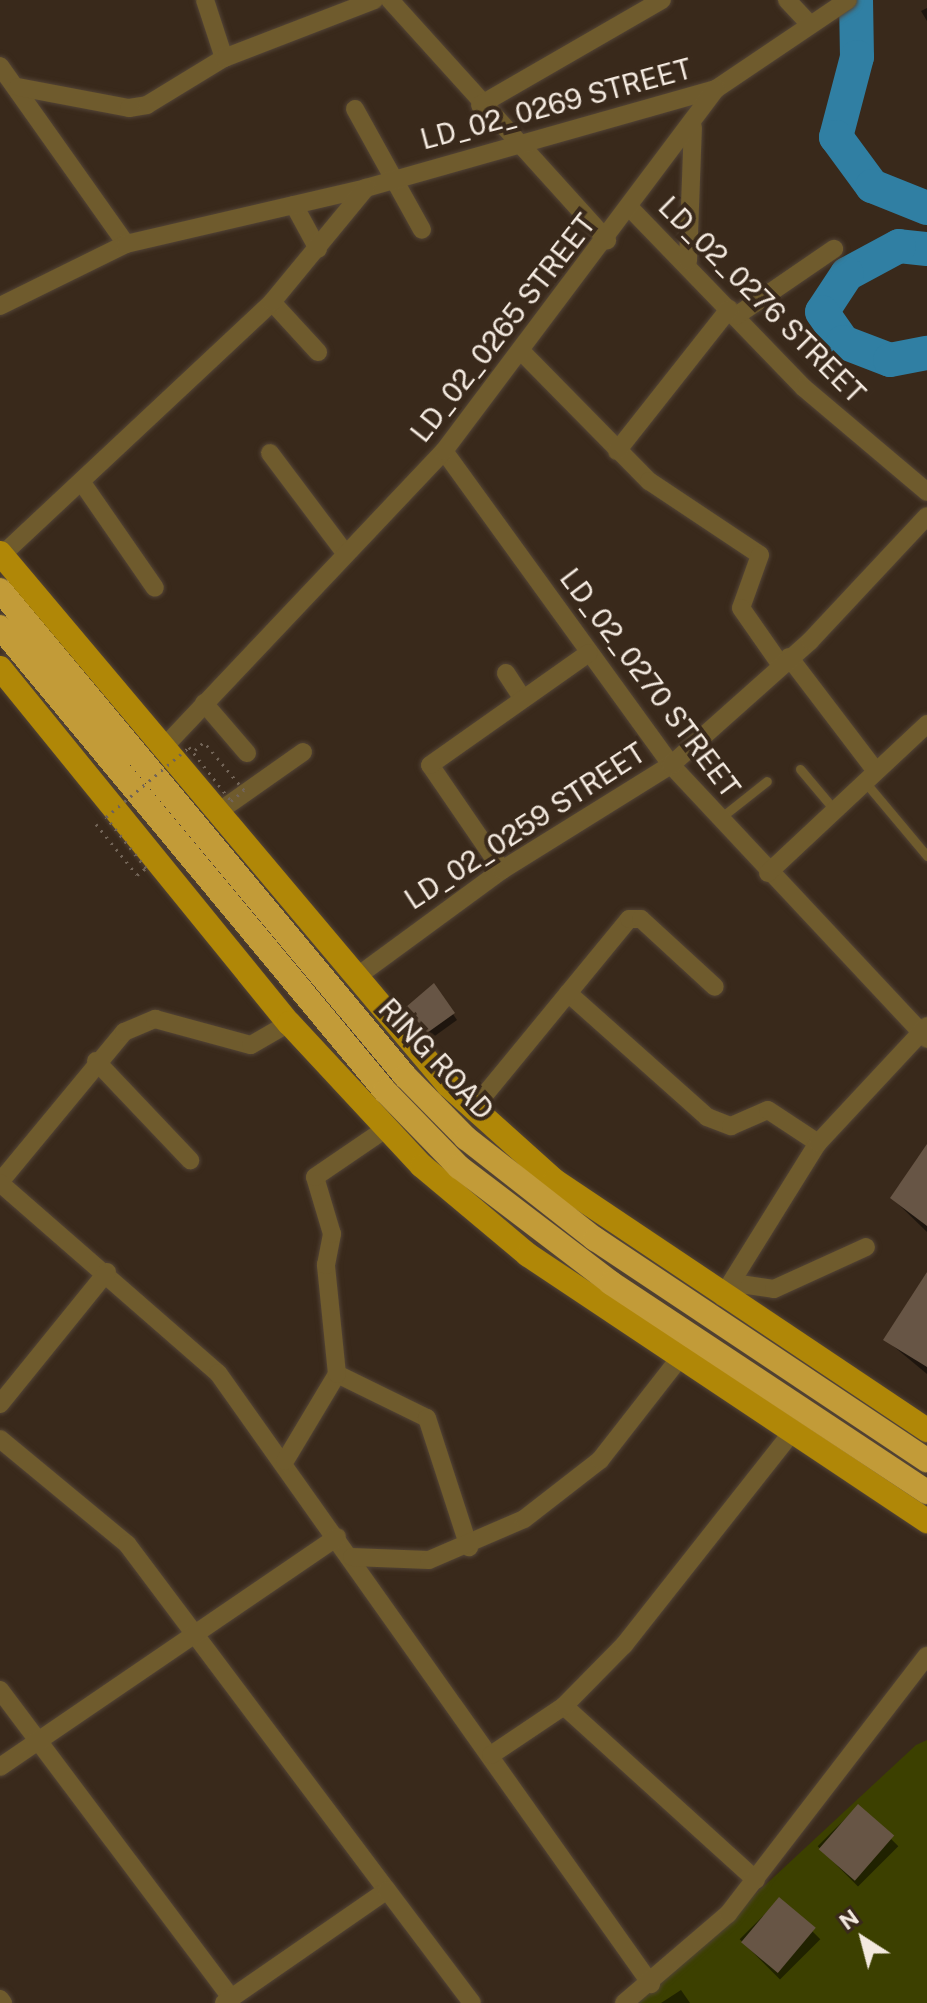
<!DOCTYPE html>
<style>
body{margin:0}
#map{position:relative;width:927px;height:2003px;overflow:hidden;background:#39291b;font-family:"Public Sans",sans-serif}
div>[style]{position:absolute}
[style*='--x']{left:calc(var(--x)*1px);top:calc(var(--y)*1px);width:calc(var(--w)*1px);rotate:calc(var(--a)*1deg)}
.green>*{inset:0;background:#3c4000}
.shadow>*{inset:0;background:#0007;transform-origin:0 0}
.river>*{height:34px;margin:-17px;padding:0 17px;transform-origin:17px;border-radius:17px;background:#307fa3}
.building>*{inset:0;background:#675545;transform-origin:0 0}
.path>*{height:3px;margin-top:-1.5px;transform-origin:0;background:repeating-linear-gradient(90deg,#726457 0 2px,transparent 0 8px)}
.roads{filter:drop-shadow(0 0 2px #534436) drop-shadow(0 0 2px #534436)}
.lane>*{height:9px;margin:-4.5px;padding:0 4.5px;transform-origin:4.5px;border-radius:4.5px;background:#6f5b2d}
.street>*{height:18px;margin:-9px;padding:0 9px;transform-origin:9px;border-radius:9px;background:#6f5b2d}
.primary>*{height:24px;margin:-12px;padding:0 12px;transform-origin:12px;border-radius:12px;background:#b08707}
.highway>*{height:24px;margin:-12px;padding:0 12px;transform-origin:12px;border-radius:12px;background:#c29b38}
.path-bridge>*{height:3px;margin-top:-1.5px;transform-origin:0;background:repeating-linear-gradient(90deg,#726457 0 2px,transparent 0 8px)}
span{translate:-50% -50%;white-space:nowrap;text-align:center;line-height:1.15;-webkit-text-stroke:8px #39291b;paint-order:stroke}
.street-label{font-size:28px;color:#f3e9df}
.north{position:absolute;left:823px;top:1899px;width:80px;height:80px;-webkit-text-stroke:6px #39291b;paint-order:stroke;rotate:324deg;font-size:22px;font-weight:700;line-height:32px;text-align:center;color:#f3e9df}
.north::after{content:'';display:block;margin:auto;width:28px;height:36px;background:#f3e9df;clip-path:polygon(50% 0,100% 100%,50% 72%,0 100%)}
</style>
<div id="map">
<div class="green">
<i style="clip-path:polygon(927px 1740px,927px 2003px,638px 2003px,916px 1745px)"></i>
</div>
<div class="shadow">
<i style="clip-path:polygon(927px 8px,927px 21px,921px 11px)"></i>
<i style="clip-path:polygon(434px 986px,457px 1020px,432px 1038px,412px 1013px)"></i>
<i style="clip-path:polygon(927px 1153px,927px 1232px,892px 1198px)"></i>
<i style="clip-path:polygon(927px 1275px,927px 1374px,886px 1340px)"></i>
<i style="left:858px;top:1806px;width:57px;height:57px;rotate:45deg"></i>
<i style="left:780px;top:1899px;width:57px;height:57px;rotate:45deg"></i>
<i style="clip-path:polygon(681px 1990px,690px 2003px,661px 2003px)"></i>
</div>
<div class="river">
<i style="--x:856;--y:0;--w:57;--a:89"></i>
<i style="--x:857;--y:57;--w:83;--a:104.7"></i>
<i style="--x:836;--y:137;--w:61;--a:53.7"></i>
<i style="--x:872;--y:186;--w:59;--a:21.8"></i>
<i style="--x:927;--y:249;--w:28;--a:-174"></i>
<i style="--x:899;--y:246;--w:59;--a:151.7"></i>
<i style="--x:847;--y:274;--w:45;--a:123.3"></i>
<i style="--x:822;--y:312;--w:37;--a:55"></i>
<i style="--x:843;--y:342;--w:50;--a:21"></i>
<i style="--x:890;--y:360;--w:38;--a:-11"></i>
</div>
<div class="building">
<i style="clip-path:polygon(434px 983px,455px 1013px,427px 1033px,406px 1007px)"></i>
<i style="clip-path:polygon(927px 1144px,927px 1226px,890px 1198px)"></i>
<i style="clip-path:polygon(927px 1272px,927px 1367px,883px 1340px)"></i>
<i style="left:858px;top:1804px;width:48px;height:60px;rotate:41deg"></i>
<i style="left:779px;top:1897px;width:48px;height:59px;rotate:40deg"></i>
</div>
<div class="path">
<i style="--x:195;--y:750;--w:12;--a:-42"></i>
</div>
<div class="roads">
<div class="lane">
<i style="--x:800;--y:769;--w:50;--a:49.9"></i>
<i style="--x:865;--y:782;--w:97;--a:50"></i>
<i style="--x:719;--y:819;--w:61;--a:-38.4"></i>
</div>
<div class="street">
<i style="--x:205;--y:0;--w:61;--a:71.9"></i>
<i style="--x:390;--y:0;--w:324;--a:47.9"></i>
<i style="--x:787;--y:0;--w:33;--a:47"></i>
<i style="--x:0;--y:66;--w:218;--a:54.7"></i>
<i style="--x:18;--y:87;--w:113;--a:10.7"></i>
<i style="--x:129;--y:108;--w:18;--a:-9"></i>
<i style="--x:147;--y:105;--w:90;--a:-31.4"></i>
<i style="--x:224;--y:58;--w:161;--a:-21.1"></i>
<i style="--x:480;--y:105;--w:210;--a:-30"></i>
<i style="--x:355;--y:109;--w:138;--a:61"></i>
<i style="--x:294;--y:205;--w:50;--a:61.4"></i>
<i style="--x:631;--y:209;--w:249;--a:46"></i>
<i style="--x:804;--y:388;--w:161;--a:40.2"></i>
<i style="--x:688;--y:261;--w:134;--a:-87.9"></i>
<i style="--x:272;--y:302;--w:68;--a:47.4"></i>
<i style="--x:0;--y:306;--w:140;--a:-26.2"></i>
<i style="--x:126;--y:244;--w:246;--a:-13.1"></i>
<i style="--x:366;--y:188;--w:364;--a:-15.8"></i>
<i style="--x:716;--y:89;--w:159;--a:-34"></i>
<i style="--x:736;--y:316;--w:119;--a:-34.4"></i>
<i style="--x:523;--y:353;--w:180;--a:45.5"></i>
<i style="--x:649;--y:481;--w:133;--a:33.7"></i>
<i style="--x:760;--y:555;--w:56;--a:109.7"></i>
<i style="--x:741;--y:608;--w:68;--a:55.1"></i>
<i style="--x:444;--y:451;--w:387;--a:54.1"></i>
<i style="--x:671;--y:765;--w:375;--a:46.9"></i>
<i style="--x:617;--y:451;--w:181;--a:-51.7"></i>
<i style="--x:270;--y:453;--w:125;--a:53.1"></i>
<i style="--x:83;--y:484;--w:126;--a:55.3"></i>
<i style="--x:2;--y:555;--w:370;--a:-43.1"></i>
<i style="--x:272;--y:302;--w:148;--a:-50.5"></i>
<i style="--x:789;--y:657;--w:142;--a:52.7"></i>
<i style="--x:506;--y:673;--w:31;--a:57"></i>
<i style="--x:204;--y:703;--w:66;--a:49.3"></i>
<i style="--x:164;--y:747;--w:407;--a:-46.6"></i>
<i style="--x:444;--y:451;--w:453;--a:-53.1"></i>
<i style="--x:218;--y:812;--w:104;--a:-35.2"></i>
<i style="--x:502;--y:870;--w:127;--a:-124.4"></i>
<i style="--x:430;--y:765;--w:194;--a:-35.2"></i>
<i style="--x:768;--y:873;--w:218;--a:-43.1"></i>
<i style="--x:355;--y:978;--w:182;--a:-36.3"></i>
<i style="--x:502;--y:870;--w:199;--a:-31.9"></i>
<i style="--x:671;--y:765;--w:186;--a:-41.7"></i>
<i style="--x:810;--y:641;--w:171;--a:-46.9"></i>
<i style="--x:568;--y:993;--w:186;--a:41.7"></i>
<i style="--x:707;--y:1117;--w:26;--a:21"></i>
<i style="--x:731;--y:1126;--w:40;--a:-23.4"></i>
<i style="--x:768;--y:1110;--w:60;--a:33.4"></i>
<i style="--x:96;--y:1061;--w:137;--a:46.5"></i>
<i style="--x:473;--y:1109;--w:246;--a:-50.6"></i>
<i style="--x:629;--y:919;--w:12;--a:0"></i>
<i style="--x:641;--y:919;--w:100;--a:42.6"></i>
<i style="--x:0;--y:1182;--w:195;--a:-50.4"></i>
<i style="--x:124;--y:1032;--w:34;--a:-23"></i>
<i style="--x:155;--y:1019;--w:99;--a:15.2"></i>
<i style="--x:251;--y:1045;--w:44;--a:-30.1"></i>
<i style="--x:0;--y:1183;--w:289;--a:41.1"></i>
<i style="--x:218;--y:1373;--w:749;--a:54.68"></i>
<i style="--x:733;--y:1283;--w:41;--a:8.3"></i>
<i style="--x:774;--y:1289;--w:101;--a:-24.5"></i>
<i style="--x:722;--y:1297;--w:181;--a:-58.1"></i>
<i style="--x:818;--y:1143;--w:160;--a:-47"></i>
<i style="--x:337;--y:1374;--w:100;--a:26.1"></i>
<i style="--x:427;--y:1418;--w:136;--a:72"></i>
<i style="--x:0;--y:1404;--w:170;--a:-51"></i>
<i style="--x:0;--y:1439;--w:165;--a:39.6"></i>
<i style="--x:127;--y:1544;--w:433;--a:53.1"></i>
<i style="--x:285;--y:1461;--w:101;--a:-59.1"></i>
<i style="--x:337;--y:1374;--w:110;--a:-95.8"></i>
<i style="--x:326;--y:1265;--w:32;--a:-79"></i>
<i style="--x:332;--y:1234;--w:59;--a:-106.6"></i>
<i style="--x:315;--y:1177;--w:83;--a:-34.3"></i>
<i style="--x:352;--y:1557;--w:77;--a:2.2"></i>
<i style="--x:429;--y:1560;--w:103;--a:-23.3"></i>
<i style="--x:524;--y:1519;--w:96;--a:-37.8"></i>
<i style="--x:600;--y:1460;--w:128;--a:-52"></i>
<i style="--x:0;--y:1690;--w:385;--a:53.1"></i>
<i style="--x:564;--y:1706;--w:259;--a:42.2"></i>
<i style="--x:491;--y:1755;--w:88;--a:-33.9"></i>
<i style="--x:564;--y:1706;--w:86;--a:-45.5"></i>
<i style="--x:624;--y:1645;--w:274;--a:-51.7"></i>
<i style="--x:0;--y:1767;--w:408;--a:-34.3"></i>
<i style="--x:0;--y:1999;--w:5;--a:53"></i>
<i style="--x:224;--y:2003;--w:198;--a:-34.7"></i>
<i style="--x:387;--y:1890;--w:141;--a:53"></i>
<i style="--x:624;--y:2003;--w:137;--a:-40.6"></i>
<i style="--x:728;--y:1914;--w:326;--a:-52.4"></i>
</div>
<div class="primary">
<i style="--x:0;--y:553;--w:696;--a:49.9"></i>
<i style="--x:448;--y:1085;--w:144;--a:41.9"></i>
<i style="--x:555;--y:1181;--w:448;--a:33.8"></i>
<i style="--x:0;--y:668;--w:458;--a:50.9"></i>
<i style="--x:289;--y:1023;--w:195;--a:47.1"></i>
<i style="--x:422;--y:1166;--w:138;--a:40"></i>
<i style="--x:528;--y:1255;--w:480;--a:33.7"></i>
</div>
<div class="highway">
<i style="--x:0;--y:590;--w:633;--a:50.19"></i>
<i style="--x:405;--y:1076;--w:87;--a:45.5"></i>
<i style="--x:466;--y:1138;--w:164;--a:38.1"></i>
<i style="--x:595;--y:1239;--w:399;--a:33.7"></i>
<i style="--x:0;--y:627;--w:603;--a:50.32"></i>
<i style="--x:385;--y:1091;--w:106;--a:45.8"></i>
<i style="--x:459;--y:1167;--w:191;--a:37.3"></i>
<i style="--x:611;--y:1283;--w:379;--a:33.5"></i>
</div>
</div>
<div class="path-bridge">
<i style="--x:96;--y:824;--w:65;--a:51.2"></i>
<i style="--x:137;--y:875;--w:11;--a:-38"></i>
<i style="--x:146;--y:868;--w:65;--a:-128.1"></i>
<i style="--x:106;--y:817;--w:109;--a:-40.1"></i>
<i style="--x:189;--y:747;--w:68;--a:52.1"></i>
<i style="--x:231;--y:801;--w:17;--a:-40"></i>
<i style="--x:244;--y:790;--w:62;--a:-129.8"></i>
</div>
<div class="street-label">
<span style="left:556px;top:104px;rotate:-15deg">LD_02_0269 STREET</span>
<span style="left:762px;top:300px;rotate:45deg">LD_02_0276 STREET</span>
<span style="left:503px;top:328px;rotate:-52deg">LD_02_0265 STREET</span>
<span style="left:650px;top:683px;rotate:53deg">LD_02_0270 STREET</span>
<span style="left:525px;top:826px;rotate:-33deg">LD_02_0259 STREET</span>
<span style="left:436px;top:1059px;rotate:47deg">RING ROAD</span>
</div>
<div class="north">N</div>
</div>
